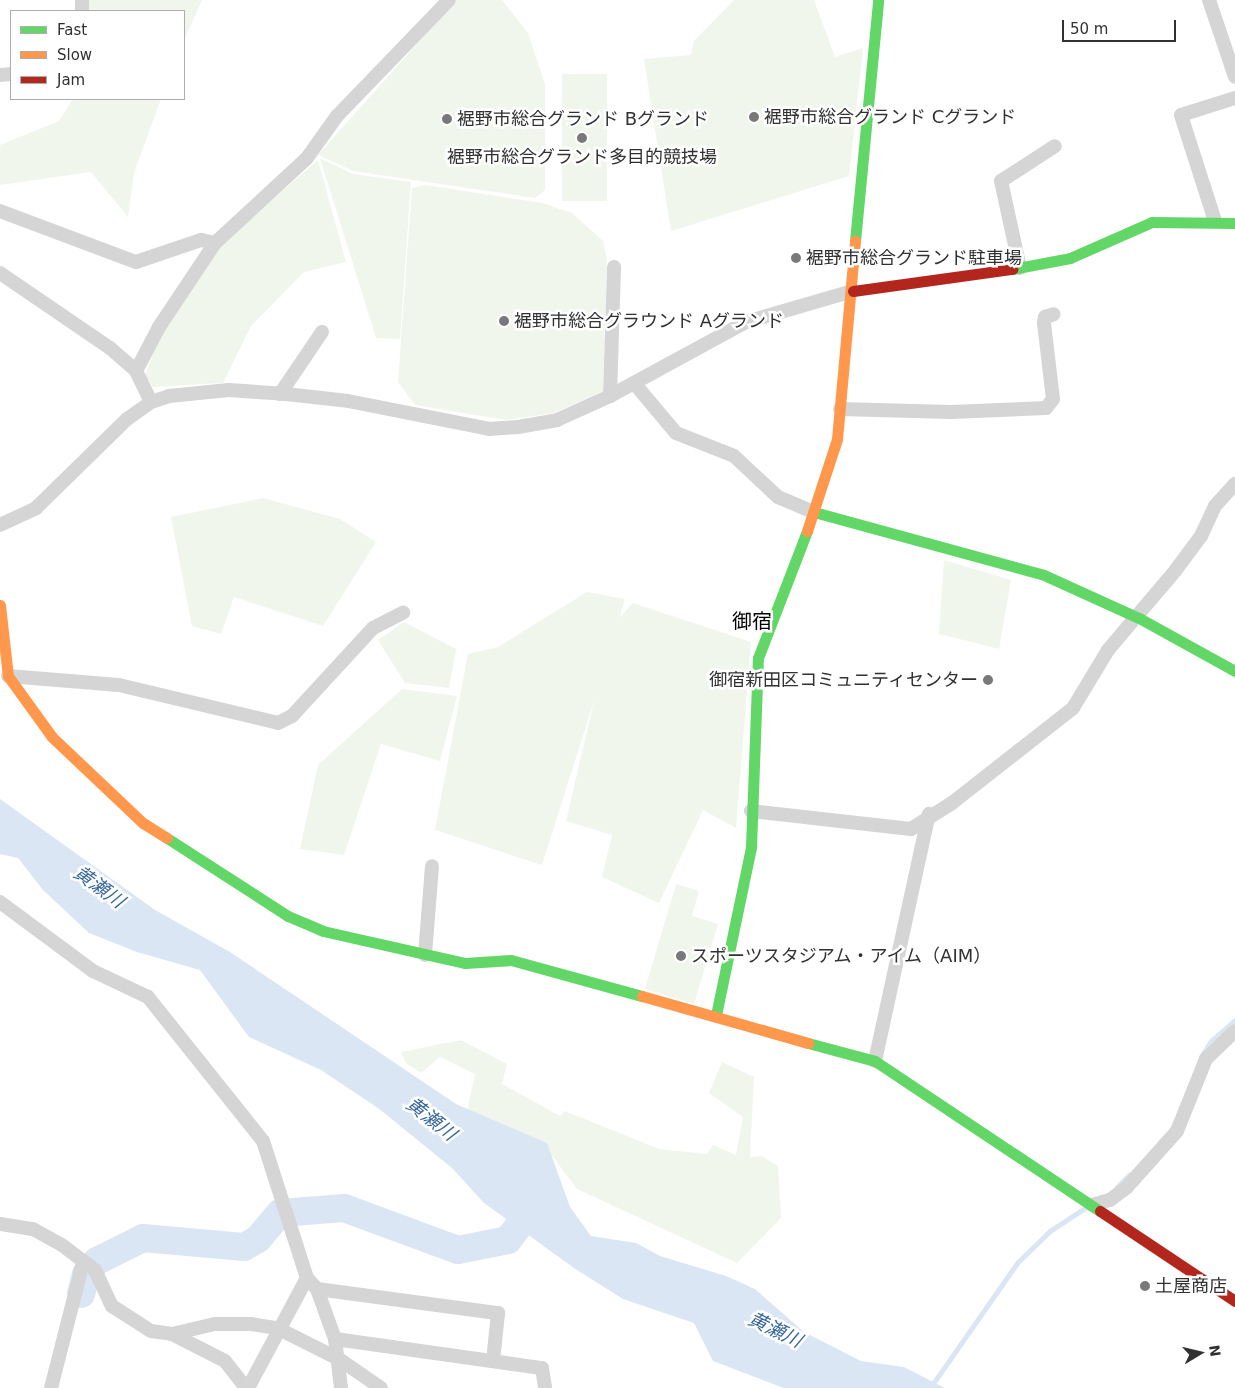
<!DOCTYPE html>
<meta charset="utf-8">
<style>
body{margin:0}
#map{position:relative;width:1235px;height:1388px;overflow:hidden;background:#fff;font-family:"DejaVu Sans","Noto Sans JP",sans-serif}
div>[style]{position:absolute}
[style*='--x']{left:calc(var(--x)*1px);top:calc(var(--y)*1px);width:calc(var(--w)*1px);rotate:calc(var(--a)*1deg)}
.green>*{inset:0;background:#f1f6ed;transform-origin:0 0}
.water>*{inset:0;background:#dae6f4}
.stream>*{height:4.5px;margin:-2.25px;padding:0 2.25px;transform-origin:2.25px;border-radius:2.25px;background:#dae6f4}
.river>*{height:28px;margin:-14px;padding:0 14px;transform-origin:14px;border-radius:14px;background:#dae6f4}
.street>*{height:14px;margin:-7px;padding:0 7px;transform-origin:7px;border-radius:7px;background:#d5d5d5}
.fast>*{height:11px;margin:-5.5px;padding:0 5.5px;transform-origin:5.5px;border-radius:5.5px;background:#63d668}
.slow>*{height:11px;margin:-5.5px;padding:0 5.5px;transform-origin:5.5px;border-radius:5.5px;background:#ff974d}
.jam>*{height:11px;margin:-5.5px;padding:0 5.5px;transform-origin:5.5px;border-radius:5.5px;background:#b3261e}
.dots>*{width:14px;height:14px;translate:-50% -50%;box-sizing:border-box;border:2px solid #fff;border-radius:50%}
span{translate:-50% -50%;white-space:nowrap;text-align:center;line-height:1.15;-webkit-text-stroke:5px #fff;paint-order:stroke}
.poi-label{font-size:18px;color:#313131}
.left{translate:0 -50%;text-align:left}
.right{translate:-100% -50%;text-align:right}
.water-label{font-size:19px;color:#386899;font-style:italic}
.quarter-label{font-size:20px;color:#000}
.legend{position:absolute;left:10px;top:10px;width:175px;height:90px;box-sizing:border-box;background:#fff;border:1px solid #adadad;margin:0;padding:6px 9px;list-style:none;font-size:15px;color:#313131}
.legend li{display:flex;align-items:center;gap:10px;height:25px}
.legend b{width:25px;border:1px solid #adadad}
.north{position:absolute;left:1175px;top:1328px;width:50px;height:50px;-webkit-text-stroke:4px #fff;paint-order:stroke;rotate:81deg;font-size:14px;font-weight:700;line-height:20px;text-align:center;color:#313131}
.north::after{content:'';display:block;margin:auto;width:18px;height:22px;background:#313131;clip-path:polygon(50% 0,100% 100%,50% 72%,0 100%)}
.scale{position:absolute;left:1062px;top:20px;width:114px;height:22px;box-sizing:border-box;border:2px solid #313131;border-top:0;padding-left:6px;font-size:15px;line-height:18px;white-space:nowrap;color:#313131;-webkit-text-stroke:4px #fff;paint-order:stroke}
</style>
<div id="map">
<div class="green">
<i style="clip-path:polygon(89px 0,202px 0,184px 40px,184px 11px,88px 11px)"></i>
<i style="clip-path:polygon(456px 0,502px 0,528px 33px,545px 84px,545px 190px,535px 198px,353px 171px,318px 155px)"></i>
<i style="clip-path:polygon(734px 0,814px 0,835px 57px,863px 48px,849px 176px,671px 231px,644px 59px,691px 55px,694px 41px)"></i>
<i style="left:562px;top:74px;width:45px;height:127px"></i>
<i style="clip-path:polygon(73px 99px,161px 99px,134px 173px,128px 217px,91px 172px,0 185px,0 145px,59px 121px)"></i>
<i style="clip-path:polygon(320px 158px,353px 174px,411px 182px,400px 339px,376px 338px)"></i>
<i style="clip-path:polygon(318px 160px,346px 262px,304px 272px,251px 326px,223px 383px,153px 387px,145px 376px,161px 331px,215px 249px)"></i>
<i style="clip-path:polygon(425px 185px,542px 203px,572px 213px,603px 241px,607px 259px,603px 391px,554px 413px,506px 420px,415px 405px,398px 382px,412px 188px)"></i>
<i style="clip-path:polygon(263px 498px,340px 519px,376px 542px,323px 626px,234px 597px,221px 634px,192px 626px,171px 517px)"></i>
<i style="clip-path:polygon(944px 560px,1011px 580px,999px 649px,939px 634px)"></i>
<i style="clip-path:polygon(587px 592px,625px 599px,620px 617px,633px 603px,751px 642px,736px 828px,703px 810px,659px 903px,602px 877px,612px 835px,566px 821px,594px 701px,542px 865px,435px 830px,468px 654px,498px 647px)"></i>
<i style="clip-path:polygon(404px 622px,456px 649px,449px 688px,405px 683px,378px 640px)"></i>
<i style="clip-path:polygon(402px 689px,457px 696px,440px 761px,381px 744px,344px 855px,300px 849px,318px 765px)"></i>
<i style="clip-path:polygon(676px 884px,699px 891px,692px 916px,718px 924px,694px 1004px,645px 989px)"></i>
<i style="clip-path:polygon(461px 1040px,507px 1064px,502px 1084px,560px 1116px,565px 1111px,659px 1149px,707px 1154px,713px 1145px,736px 1155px,743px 1117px,709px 1093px,722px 1062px,754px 1077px,750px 1157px,762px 1156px,778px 1166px,781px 1218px,737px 1263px,577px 1189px,553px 1157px,466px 1116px,475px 1074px,440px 1057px,421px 1073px,406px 1063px,401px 1052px)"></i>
</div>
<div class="water">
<i style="clip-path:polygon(0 799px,155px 910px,230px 952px,456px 1104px,547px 1143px,570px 1207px,591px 1236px,636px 1243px,660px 1256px,726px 1276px,755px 1289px,804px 1332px,861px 1361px,904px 1367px,945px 1388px,784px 1388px,713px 1361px,694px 1323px,623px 1299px,574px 1268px,484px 1203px,452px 1168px,378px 1108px,321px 1070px,249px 1037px,200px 970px,137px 952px,89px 933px,43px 890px,18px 858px,0 854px)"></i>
</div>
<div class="stream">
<i style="--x:1201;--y:1057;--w:19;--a:-58"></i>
<i style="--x:1211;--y:1041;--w:32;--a:-41"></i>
<i style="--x:1117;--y:1187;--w:17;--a:-45"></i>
<i style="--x:930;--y:1388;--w:154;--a:-55.1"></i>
<i style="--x:1018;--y:1262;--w:45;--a:-44.1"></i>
<i style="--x:1050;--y:1231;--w:42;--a:-33.3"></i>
</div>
<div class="river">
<i style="--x:81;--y:1294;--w:21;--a:-76"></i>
<i style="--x:86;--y:1274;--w:17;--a:-50"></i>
<i style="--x:97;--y:1261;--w:51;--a:-26.6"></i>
<i style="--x:143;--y:1238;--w:101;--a:5.1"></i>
<i style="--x:244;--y:1247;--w:16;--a:-30"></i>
<i style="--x:258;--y:1239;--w:34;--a:-50"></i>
<i style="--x:280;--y:1213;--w:64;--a:-4.5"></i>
<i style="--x:344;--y:1208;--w:121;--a:20.2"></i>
<i style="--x:458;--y:1250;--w:51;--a:-11.3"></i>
<i style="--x:508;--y:1240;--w:50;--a:-53.1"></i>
</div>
<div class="street">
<i style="--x:1209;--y:0;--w:81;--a:71.3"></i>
<i style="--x:82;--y:11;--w:11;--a:-90"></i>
<i style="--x:0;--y:75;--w:11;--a:-5"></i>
<i style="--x:0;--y:211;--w:145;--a:20.6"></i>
<i style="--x:136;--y:262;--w:69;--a:-18.7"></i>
<i style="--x:201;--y:240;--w:14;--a:12"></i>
<i style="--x:1215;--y:221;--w:111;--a:-107.8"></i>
<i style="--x:1181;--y:115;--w:57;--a:-17.5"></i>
<i style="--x:1020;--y:268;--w:89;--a:-102.3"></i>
<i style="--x:1001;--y:181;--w:64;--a:-32.9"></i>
<i style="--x:0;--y:273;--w:133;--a:34.3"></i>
<i style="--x:110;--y:348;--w:35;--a:41"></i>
<i style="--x:136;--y:371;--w:34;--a:64"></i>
<i style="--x:136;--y:371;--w:50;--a:-62.4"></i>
<i style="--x:159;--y:327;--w:101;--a:-56.3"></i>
<i style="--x:215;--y:243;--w:125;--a:-42.7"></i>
<i style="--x:307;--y:158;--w:52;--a:-54.5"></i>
<i style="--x:337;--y:116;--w:161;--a:-46"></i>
<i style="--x:634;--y:383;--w:65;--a:50"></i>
<i style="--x:676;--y:433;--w:62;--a:21.6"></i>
<i style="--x:734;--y:456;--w:60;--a:43"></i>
<i style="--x:778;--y:497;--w:39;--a:23"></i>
<i style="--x:280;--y:394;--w:75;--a:-55.9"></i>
<i style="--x:610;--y:396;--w:129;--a:-88.2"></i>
<i style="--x:840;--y:409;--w:111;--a:1.5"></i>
<i style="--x:951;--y:412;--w:95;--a:-2.4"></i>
<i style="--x:1046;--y:408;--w:11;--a:-52"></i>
<i style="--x:1053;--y:399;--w:77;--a:-96.8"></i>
<i style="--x:1044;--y:323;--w:6;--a:-81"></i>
<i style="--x:1045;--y:317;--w:9;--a:-18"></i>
<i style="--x:0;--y:525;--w:40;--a:-25"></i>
<i style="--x:36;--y:508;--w:127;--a:-44.4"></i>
<i style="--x:127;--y:419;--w:29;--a:-35"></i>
<i style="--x:151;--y:402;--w:19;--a:-18"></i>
<i style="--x:169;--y:396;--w:60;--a:-5.7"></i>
<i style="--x:229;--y:390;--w:57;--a:4"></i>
<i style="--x:286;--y:394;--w:62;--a:6.4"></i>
<i style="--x:348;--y:401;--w:144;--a:11.2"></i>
<i style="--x:489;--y:429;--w:29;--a:-4"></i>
<i style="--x:518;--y:427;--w:40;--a:-10"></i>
<i style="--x:557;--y:420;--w:58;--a:-24.4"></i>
<i style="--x:610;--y:396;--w:155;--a:-28.6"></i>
<i style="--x:746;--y:322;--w:111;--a:-16.2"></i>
<i style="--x:8;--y:676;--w:111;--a:4.6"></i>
<i style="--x:119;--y:685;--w:163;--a:13.4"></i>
<i style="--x:278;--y:723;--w:16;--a:-27"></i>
<i style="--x:292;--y:716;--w:120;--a:-47.4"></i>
<i style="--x:373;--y:628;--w:34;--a:-27"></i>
<i style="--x:751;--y:811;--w:161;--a:6.4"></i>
<i style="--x:911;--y:829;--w:49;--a:-32.4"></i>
<i style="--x:952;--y:803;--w:154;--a:-38.1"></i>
<i style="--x:1073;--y:708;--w:68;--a:-58.9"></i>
<i style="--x:1108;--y:650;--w:104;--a:-49.7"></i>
<i style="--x:1175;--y:571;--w:44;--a:-53.4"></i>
<i style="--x:1201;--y:536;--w:33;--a:-65"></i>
<i style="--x:1215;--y:506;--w:30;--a:-48"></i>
<i style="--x:0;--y:902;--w:116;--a:36.6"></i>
<i style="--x:93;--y:971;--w:61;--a:25.3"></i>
<i style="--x:148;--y:997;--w:184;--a:51.4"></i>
<i style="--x:263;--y:1141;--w:144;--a:72.2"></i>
<i style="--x:307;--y:1278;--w:15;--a:48"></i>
<i style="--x:317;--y:1289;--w:53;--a:70.2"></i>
<i style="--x:335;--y:1339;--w:49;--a:83"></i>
<i style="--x:425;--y:955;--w:89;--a:-85.5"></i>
<i style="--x:875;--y:1061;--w:253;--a:-77.7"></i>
<i style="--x:1092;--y:1205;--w:19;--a:-16"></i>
<i style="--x:1110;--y:1200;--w:21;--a:-37"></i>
<i style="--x:1127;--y:1187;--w:75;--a:-48.2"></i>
<i style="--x:1177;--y:1131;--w:78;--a:-68.1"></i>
<i style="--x:1206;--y:1059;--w:40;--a:-44"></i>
<i style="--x:0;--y:1224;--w:33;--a:9"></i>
<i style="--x:33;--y:1229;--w:33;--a:29"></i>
<i style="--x:62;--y:1245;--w:41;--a:37.1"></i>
<i style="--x:95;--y:1270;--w:40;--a:65"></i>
<i style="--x:112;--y:1306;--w:46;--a:32.7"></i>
<i style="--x:151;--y:1331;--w:21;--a:8"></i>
<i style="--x:172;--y:1334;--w:44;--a:-13.1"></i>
<i style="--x:215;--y:1324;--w:36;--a:0"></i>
<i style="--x:251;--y:1324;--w:26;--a:9"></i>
<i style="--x:277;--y:1328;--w:69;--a:26.6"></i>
<i style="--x:339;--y:1359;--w:51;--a:34.6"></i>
<i style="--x:317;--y:1289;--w:183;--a:7.6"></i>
<i style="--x:498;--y:1313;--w:48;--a:95.9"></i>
<i style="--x:172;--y:1334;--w:59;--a:27"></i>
<i style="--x:225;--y:1361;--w:34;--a:52"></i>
<i style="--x:335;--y:1339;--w:209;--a:8"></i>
<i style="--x:542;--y:1368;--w:20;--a:81"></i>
<i style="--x:51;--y:1388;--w:130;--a:-75.7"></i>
<i style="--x:248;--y:1388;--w:125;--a:-61.8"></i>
</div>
<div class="fast">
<i style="--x:855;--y:241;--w:242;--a:-84.5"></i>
<i style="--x:1012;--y:269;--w:59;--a:-10.7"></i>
<i style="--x:1070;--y:258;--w:90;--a:-23.7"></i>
<i style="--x:1152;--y:222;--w:83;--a:0.7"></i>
<i style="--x:814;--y:512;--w:238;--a:15.3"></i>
<i style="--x:1044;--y:575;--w:104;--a:24.4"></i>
<i style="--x:1139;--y:618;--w:110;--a:28.9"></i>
<i style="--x:167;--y:838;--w:144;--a:32.8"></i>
<i style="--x:288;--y:916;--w:38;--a:23"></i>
<i style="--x:323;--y:931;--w:146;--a:12.7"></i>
<i style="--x:465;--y:963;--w:46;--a:-3.7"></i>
<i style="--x:511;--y:960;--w:136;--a:15.4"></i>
<i style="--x:716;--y:1015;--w:172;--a:-78.2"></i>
<i style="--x:751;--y:847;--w:189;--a:-87.9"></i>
<i style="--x:758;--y:658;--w:136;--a:-68.9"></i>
<i style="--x:808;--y:1043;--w:69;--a:15"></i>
<i style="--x:875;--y:1061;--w:270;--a:33.7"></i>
</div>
<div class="slow">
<i style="--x:807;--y:531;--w:97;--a:-71.9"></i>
<i style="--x:837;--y:439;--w:199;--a:-84.8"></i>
<i style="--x:0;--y:605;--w:71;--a:83.6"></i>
<i style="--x:8;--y:676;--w:75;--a:54.2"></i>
<i style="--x:52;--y:737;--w:125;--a:43.4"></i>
<i style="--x:143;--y:823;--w:28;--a:32"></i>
<i style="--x:642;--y:996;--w:173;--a:15.8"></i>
</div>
<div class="jam">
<i style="--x:853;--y:291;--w:161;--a:-7.9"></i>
<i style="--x:1100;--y:1211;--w:162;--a:33.7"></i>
</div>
<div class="dots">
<i style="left:754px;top:117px;background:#797979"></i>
<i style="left:447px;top:119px;background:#797979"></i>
<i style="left:582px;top:138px;background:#797979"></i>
<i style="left:796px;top:258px;background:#797979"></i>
<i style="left:504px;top:321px;background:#797979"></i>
<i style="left:988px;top:680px;background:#797979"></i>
<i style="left:681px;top:956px;background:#797979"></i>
<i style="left:1145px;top:1286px;background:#797979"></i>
</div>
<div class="poi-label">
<span class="left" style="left:764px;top:117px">裾野市総合グランド Cグランド</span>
<span class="left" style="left:457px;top:119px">裾野市総合グランド Bグランド</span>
<span style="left:582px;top:157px">裾野市総合グランド多目的競技場</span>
<span class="left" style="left:806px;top:258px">裾野市総合グランド駐車場</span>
<span class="left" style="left:514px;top:321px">裾野市総合グラウンド Aグランド</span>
<span class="right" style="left:978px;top:680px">御宿新田区コミュニティセンター</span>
<span class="left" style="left:691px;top:956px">スポーツスタジアム・アイム（AIM）</span>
<span class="left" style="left:1155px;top:1286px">土屋商店</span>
</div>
<div class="water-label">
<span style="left:99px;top:887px;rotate:36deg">黄瀬川</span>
<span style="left:431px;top:1119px;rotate:38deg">黄瀬川</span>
<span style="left:775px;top:1330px;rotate:26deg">黄瀬川</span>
</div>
<div class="quarter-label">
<span style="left:752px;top:621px">御宿</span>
</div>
<ul class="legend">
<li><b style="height:6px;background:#63d668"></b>Fast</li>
<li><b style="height:6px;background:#ff974d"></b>Slow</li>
<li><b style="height:6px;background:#b3261e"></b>Jam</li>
</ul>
<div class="north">N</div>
<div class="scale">50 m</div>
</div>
